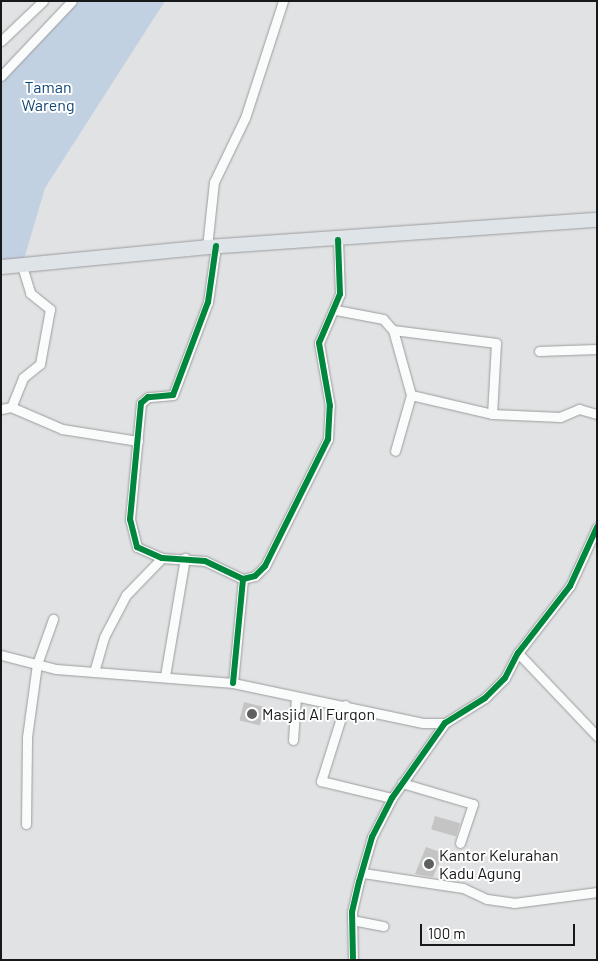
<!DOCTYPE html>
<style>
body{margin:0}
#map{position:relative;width:598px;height:961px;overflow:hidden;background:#e1e2e4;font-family:Barlow,sans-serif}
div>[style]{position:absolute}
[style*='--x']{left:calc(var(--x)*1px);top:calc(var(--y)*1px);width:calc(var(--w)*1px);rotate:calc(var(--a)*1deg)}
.green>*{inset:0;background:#c2d1e2}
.building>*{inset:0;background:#c4c4c5;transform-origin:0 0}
.roads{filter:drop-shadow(0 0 1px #9b9c9d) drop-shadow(0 0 1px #9b9c9d)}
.street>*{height:9px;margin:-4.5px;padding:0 4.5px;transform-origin:4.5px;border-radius:4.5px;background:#fafbfb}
.primary>*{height:14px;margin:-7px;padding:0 7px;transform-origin:7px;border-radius:7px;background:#dfe4e9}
.cycleway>*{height:6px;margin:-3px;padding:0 3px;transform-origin:3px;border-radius:3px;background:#00873e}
.dots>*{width:14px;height:14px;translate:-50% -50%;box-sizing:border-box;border:2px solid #fff;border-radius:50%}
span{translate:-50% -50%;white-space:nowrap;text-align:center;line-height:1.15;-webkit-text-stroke:4px #fff;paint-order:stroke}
.park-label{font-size:16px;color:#114778}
.poi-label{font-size:16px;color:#171819}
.left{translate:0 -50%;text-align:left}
.frame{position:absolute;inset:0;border:2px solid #171819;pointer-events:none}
.scale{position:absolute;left:420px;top:924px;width:155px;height:22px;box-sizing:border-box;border:2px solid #171819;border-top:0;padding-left:6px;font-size:15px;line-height:18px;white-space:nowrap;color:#171819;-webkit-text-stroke:4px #fff;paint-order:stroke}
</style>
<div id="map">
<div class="green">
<i style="clip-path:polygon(72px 1px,165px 1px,45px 188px,22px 266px,1px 267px,1px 76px)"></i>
</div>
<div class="building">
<i style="left:244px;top:702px;width:21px;height:19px;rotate:14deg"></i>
<i style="left:435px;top:816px;width:26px;height:14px;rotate:16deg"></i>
<i style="clip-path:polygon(426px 847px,443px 853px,433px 877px,415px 874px)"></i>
</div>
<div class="roads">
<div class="street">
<i style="--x:1;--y:41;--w:58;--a:-43.6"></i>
<i style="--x:1;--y:76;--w:103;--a:-46.6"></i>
<i style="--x:216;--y:246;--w:57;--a:98.1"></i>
<i style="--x:208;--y:302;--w:99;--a:110.6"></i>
<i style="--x:173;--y:395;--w:25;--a:175"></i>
<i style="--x:148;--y:397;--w:9;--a:139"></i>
<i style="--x:141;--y:403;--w:117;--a:95.4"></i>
<i style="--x:130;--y:519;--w:29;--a:76"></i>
<i style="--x:137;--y:547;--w:27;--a:24"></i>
<i style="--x:162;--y:558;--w:43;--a:4"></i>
<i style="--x:205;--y:561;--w:42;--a:25.3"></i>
<i style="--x:207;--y:247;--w:65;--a:-83.9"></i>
<i style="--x:214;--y:182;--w:71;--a:-64.2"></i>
<i style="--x:245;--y:118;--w:123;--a:-72"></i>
<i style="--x:22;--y:266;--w:28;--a:73"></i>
<i style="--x:30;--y:293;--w:26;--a:39"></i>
<i style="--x:50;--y:309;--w:56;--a:100.3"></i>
<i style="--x:40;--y:364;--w:22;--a:141"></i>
<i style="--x:23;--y:378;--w:31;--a:112"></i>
<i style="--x:11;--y:407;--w:56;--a:23.3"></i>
<i style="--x:62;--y:429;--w:77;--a:9"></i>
<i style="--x:336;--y:310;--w:48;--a:10.8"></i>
<i style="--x:383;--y:319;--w:15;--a:48"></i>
<i style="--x:393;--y:330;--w:104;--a:7.2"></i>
<i style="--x:496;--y:343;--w:71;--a:93.2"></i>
<i style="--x:393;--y:330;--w:67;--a:74.5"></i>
<i style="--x:411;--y:395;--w:58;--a:105.9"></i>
<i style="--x:539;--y:351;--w:58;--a:-2"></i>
<i style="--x:411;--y:395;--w:83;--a:13.2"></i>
<i style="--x:492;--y:414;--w:68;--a:2.5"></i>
<i style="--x:560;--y:417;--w:21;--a:-23"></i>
<i style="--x:579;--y:409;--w:19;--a:16"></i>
<i style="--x:1;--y:409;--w:10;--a:-11"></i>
<i style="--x:518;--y:653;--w:115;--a:46.4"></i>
<i style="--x:1;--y:655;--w:57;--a:14.3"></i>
<i style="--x:56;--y:669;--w:178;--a:4.5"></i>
<i style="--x:233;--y:683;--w:194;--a:11.9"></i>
<i style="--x:423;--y:723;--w:22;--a:0"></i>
<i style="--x:94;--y:672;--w:36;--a:-74"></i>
<i style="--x:104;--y:637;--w:47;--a:-62.4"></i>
<i style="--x:126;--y:595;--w:52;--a:-45.8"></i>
<i style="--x:165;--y:676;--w:120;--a:-80.4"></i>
<i style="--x:233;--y:683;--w:104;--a:-84.5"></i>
<i style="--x:243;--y:579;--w:12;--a:-14"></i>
<i style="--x:255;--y:576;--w:14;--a:-45"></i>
<i style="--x:265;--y:566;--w:142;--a:-63.6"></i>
<i style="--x:328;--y:439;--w:33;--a:-87"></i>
<i style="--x:330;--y:406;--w:64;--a:-99.9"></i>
<i style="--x:319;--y:343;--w:53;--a:-66.8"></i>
<i style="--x:340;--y:294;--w:54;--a:-92.1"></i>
<i style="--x:345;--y:705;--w:80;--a:107.5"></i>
<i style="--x:321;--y:781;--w:73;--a:13.5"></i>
<i style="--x:293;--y:740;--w:43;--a:-86"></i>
<i style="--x:402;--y:783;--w:74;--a:16.5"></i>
<i style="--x:473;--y:804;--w:41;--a:108.4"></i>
<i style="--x:26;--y:824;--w:87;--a:-89.3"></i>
<i style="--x:27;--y:737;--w:74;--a:-82.2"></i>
<i style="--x:37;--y:664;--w:48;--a:-70.4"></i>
<i style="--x:363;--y:873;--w:101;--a:8.5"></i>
<i style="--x:463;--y:888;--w:26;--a:25"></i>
<i style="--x:487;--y:899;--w:27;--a:8"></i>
<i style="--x:514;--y:903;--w:84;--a:-7.5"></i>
<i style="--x:352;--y:920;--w:32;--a:11"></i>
<i style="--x:353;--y:960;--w:48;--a:-91.2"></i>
<i style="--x:352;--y:912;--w:31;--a:-77"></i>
<i style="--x:359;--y:882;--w:47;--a:-73.9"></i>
<i style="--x:372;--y:837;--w:44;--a:-62.9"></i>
<i style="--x:392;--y:798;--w:92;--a:-54.8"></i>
<i style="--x:445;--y:723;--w:47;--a:-32"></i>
<i style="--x:485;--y:698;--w:28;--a:-45"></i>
<i style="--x:505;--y:678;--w:28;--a:-63"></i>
<i style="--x:518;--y:653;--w:85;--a:-52.2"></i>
<i style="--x:570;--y:586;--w:65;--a:-65.4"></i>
</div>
<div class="primary">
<i style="--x:1;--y:267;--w:207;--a:-5.5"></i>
<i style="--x:207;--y:247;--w:391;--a:-4"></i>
</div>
</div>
<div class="cycleway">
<i style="--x:216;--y:246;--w:57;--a:98.1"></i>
<i style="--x:208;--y:302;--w:99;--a:110.6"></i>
<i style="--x:173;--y:395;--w:25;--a:175"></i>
<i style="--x:148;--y:397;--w:9;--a:139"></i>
<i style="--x:141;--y:403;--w:117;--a:95.4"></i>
<i style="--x:130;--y:519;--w:29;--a:76"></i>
<i style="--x:137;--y:547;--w:27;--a:24"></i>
<i style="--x:162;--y:558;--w:43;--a:4"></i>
<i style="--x:205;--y:561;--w:42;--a:25.3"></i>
<i style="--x:233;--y:683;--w:104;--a:-84.5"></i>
<i style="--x:243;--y:579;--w:12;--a:-14"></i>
<i style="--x:255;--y:576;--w:14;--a:-45"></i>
<i style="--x:265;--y:566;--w:142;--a:-63.6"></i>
<i style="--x:328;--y:439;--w:33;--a:-87"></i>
<i style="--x:330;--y:406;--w:64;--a:-99.9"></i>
<i style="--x:319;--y:343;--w:53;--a:-66.8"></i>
<i style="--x:340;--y:294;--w:54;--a:-92.1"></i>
<i style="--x:353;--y:960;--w:48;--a:-91.2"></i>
<i style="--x:352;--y:912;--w:31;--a:-77"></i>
<i style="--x:359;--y:882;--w:47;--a:-73.9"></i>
<i style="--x:372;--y:837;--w:44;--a:-62.9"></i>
<i style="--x:392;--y:798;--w:92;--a:-54.8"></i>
<i style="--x:445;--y:723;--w:47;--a:-32"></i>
<i style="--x:485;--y:698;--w:28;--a:-45"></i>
<i style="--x:505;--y:678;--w:28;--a:-63"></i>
<i style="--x:518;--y:653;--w:85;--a:-52.2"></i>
<i style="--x:570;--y:586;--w:65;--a:-65.4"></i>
</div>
<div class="dots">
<i style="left:252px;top:714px;background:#5e5f60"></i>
<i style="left:429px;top:864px;background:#5e5f60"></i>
</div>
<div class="park-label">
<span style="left:48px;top:96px">Taman<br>Wareng</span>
</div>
<div class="poi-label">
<span class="left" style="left:262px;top:714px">Masjid Al Furqon</span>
<span class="left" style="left:439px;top:864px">Kantor Kelurahan<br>Kadu Agung</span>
</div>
<div class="frame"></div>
<div class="scale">100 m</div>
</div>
